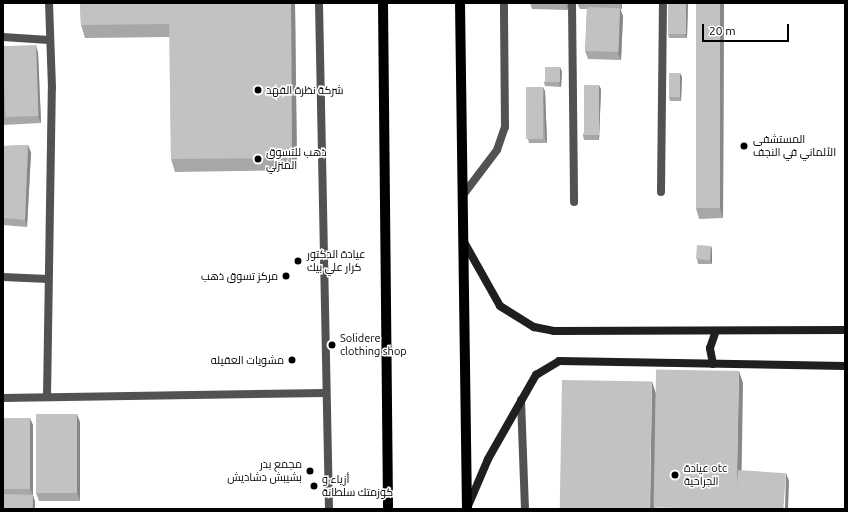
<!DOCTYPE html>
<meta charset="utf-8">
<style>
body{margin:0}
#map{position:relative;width:848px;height:512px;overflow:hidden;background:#fff;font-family:Ubuntu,Cairo,sans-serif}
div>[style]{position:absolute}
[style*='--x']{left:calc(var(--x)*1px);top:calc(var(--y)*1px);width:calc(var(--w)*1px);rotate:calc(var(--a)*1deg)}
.lane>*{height:8px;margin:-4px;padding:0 4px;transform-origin:4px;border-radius:4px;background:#525252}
.street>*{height:8px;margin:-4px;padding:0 4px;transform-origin:4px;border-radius:4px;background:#525252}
.secondary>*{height:8px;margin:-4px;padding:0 4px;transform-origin:4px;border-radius:4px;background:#1f1f1f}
.primary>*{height:10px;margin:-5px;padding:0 5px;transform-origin:5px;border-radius:5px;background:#000}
.wall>*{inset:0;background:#a7a7a7}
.shaded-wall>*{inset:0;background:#888}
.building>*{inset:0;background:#c2c2c2;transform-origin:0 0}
.dots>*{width:11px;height:11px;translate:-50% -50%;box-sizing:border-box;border:2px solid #fff;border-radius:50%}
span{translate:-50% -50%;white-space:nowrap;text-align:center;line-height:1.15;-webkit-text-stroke:3px #fff;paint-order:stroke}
.poi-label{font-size:11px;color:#000}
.left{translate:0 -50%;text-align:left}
.right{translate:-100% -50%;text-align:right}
.frame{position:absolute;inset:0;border:4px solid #000;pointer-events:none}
.scale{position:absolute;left:702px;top:24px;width:87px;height:18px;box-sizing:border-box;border:2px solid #000;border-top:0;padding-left:5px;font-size:12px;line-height:14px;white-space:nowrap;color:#000;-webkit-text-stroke:3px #fff;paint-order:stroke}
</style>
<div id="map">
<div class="lane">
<i style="--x:572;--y:3;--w:199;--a:89.4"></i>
<i style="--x:661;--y:192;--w:189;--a:-89.4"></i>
<i style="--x:463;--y:195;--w:56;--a:-52.9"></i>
<i style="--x:497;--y:150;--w:24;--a:-71"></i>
<i style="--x:505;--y:127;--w:124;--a:-90.5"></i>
</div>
<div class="street">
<i style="--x:319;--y:3;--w:506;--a:88.87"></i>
<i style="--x:3;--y:37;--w:46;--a:3.7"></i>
<i style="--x:3;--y:277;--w:45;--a:2.5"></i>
<i style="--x:47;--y:397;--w:309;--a:-89.1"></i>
<i style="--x:52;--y:88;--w:85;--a:-92"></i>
<i style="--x:3;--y:398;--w:323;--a:-0.9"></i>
<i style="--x:521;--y:400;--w:109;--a:87.9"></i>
</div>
<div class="secondary">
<i style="--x:464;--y:242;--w:73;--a:60.6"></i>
<i style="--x:500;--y:306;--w:40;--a:32"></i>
<i style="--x:534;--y:327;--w:20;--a:11"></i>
<i style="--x:554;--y:331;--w:291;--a:-0.2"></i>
<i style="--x:713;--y:364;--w:16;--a:-101"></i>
<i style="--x:710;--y:348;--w:18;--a:-71"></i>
<i style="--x:468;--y:506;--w:51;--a:-66.9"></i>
<i style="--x:488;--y:459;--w:97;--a:-60.3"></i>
<i style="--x:536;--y:375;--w:27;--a:-31"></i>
<i style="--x:559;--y:361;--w:286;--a:1"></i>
</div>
<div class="primary">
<i style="--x:383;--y:3;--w:506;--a:89.43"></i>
<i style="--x:460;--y:3;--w:506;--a:89.21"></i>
</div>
<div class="wall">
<i style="clip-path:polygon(80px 3px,295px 3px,297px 170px,175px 172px,171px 159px,170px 37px,85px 38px,81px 25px)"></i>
<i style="clip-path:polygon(530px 3px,568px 3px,568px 10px,532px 9px)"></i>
<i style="clip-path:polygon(577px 3px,622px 3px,622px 9px,620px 9px,623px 16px,621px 60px,588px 59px,585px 51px,587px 9px,580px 9px)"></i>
<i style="clip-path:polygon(688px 3px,687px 38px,669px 38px,668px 34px)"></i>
<i style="clip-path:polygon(696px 3px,724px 3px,723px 218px,699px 219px,696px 208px)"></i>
<i style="clip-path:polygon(3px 46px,38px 52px,41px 123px,3px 125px)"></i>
<i style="clip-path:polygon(560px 67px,562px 72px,561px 87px,545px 86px,544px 82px)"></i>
<i style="clip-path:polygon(682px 77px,681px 101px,670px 101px,669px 97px)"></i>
<i style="clip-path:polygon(601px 89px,599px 140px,584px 140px,583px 135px)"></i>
<i style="clip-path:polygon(545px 91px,547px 143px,529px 143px,528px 139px)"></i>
<i style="clip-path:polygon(28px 145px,31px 153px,27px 227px,3px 225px,3px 146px)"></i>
<i style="clip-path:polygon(711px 246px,712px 250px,712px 264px,698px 264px,697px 259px)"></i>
<i style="clip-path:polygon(3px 418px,33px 425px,33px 495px,35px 502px,3px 509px)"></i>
<i style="clip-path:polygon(80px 422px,80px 501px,39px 501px,36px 493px)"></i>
</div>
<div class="shaded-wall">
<i style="clip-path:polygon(291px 3px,295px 3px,297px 170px,292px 158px)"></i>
<i style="clip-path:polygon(566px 3px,568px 3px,568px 10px)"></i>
<i style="clip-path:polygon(620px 3px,622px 3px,622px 9px)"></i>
<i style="clip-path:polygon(686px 3px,688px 3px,687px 38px,685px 34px)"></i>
<i style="clip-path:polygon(720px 3px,724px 3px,723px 218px,720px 208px)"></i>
<i style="clip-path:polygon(620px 8px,623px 16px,621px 60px,618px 53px)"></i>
<i style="clip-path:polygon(36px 45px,38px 52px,41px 123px,38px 116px)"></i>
<i style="clip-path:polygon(560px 67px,562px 72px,561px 87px,559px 83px)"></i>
<i style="clip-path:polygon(680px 73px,682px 77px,681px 101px,680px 97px)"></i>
<i style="clip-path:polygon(599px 85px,601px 89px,599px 140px,598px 136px)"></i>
<i style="clip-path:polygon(543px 87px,545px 91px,547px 143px,545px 139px)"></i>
<i style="clip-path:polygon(28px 145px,31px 153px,27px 227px,25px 220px)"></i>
<i style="clip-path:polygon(711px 246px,712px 250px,712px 264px,710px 260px)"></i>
<i style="clip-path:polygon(739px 371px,743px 383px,741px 509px,736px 509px)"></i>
<i style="clip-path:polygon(652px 381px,656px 394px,655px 509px,650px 509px)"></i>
<i style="clip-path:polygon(77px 414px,80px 422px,80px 501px,77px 493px)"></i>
<i style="clip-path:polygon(30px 418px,33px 425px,33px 495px,35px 502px,35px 509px,32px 509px,33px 496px,30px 489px)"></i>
<i style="clip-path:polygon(786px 473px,789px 481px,788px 509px,785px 509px)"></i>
</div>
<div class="building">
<i style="clip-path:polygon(80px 3px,291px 3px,292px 158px,171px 159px,169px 24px,81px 25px)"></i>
<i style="left:668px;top:3px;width:18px;height:31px"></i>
<i style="left:696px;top:3px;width:24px;height:205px"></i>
<i style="left:587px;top:7px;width:33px;height:44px;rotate:2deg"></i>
<i style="left:36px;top:45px;width:71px;height:33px;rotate:88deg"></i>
<i style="left:545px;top:67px;width:15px;height:15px"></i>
<i style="left:669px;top:73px;width:11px;height:24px"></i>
<i style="left:584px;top:85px;width:15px;height:50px"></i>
<i style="left:526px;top:87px;width:17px;height:52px"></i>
<i style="clip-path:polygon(28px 145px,25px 220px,3px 218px,3px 146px)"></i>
<i style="left:697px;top:245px;width:14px;height:14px;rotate:4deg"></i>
<i style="left:739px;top:371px;width:138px;height:83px;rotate:91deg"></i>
<i style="left:562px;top:380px;width:90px;height:129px;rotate:1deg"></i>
<i style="left:36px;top:414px;width:41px;height:79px"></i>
<i style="left:3px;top:418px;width:27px;height:71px"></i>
<i style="left:738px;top:470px;width:48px;height:39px;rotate:4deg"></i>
<i style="left:3px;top:494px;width:30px;height:15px;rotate:2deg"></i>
</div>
<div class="dots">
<i style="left:258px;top:90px;background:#000"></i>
<i style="left:744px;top:146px;background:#000"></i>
<i style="left:258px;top:159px;background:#000"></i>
<i style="left:298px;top:261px;background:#000"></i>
<i style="left:286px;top:276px;background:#000"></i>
<i style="left:332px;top:345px;background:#000"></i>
<i style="left:292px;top:360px;background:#000"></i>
<i style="left:310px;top:471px;background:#000"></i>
<i style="left:675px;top:475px;background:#000"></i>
<i style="left:314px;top:486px;background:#000"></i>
</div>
<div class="poi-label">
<span class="left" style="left:266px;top:90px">شركة نظرة الفهد</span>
<span class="left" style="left:753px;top:146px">المستشفى<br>الألماني في النجف</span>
<span class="left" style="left:266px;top:159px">ذهب للتسوق<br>المنزلي</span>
<span class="left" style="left:307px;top:261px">عيادة الدكتور<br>كرار علي بيك</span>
<span class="right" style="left:278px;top:276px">مركز تسوق ذهب</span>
<span class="left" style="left:340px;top:345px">Solidere<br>clothing shop</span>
<span class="right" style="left:284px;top:360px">مشويات العقيله</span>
<span class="right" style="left:302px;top:471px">مجمع بدر<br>بشيبش دشاديش</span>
<span class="left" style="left:684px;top:475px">عيادة otc<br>الجراحية</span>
<span class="left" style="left:322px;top:486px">أزياء و<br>كوزمتك سلطانة</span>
</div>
<div class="frame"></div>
<div class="scale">20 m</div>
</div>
